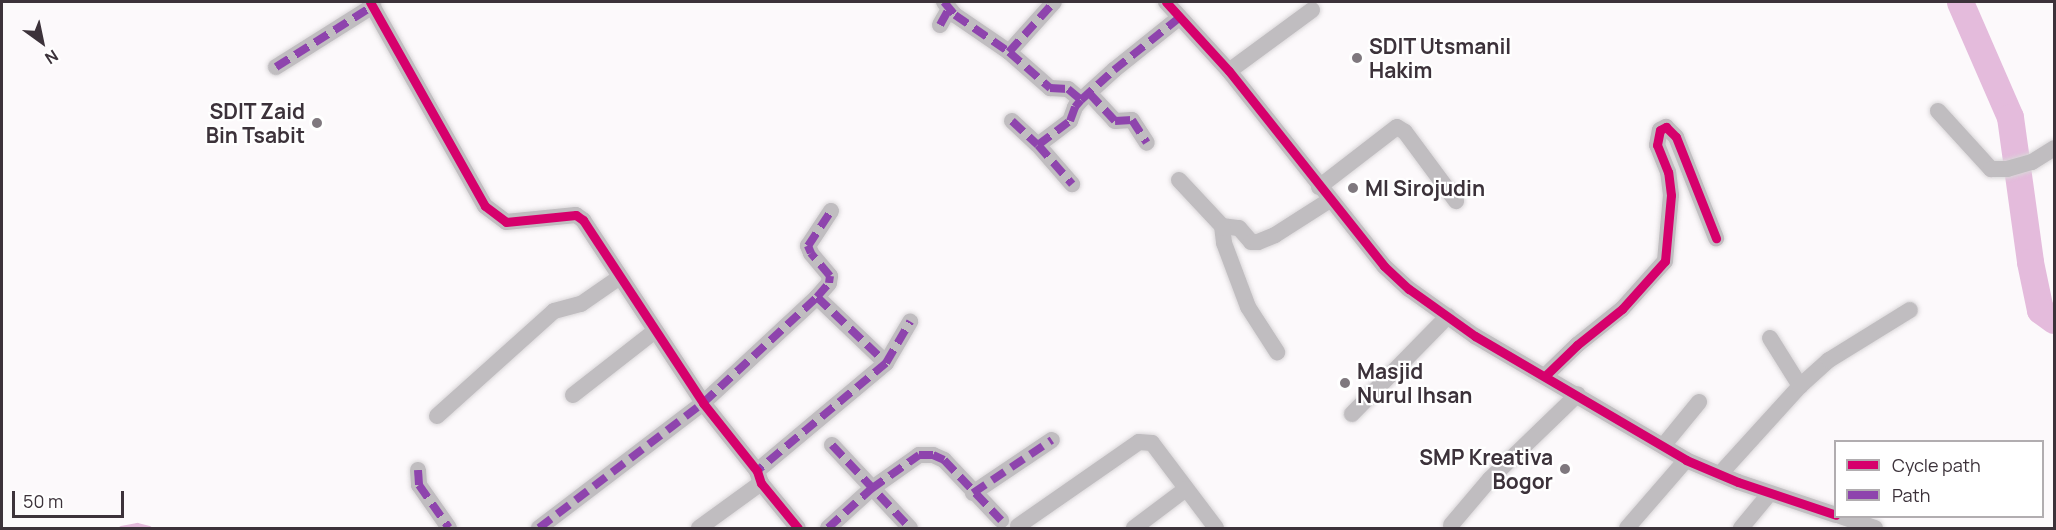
<!DOCTYPE html>
<style>
body{margin:0}
#map{position:relative;width:2056px;height:530px;overflow:hidden;background:#fcf9fb;font-family:Manrope,sans-serif}
div>[style]{position:absolute}
[style*='--x']{left:calc(var(--x)*1px);top:calc(var(--y)*1px);width:calc(var(--w)*1px);rotate:calc(var(--a)*1deg)}
.stream>*{height:4.5px;margin:-2.25px;padding:0 2.25px;transform-origin:2.25px;border-radius:2.25px;background:#e4bbdc}
.river>*{height:27px;margin:-13.5px;padding:0 13.5px;transform-origin:13.5px;border-radius:13.5px;background:#e4bbdc}
.roads{filter:drop-shadow(0 0 2px #d9d6d8) drop-shadow(0 0 2px #d9d6d8)}
.street>*{height:16px;margin:-8px;padding:0 8px;transform-origin:8px;border-radius:8px;background:#c0bdc0}
.quiet>*{height:8px;margin-top:-4px;transform-origin:0;background:repeating-linear-gradient(90deg,#8e44ad 0 15px,transparent 0 23px)}
.cycleway>*{height:9px;margin:-4.5px;padding:0 4.5px;transform-origin:4.5px;border-radius:4.5px;background:#d6006c}
.dots>*{width:16px;height:16px;translate:-50% -50%;box-sizing:border-box;border:3px solid #fff;border-radius:50%}
span{translate:-50% -50%;white-space:nowrap;text-align:center;line-height:1.15;-webkit-text-stroke:4.5px #fff;paint-order:stroke}
.poi-label{font-size:21px;color:#3c323a;font-weight:700}
.left{translate:0 -50%;text-align:left}
.right{translate:-100% -50%;text-align:right}
.frame{position:absolute;inset:0;border:3px solid #3c323a;pointer-events:none}
.legend{position:absolute;left:1834px;top:440px;width:210px;height:78px;box-sizing:border-box;background:#fff;border:2px solid #b1adb0;margin:0;padding:8px 10px;list-style:none;font-size:18px;color:#3c323a}
.legend li{display:flex;align-items:center;gap:12px;height:30px}
.legend b{width:30px;border:2px solid #b1adb0}
.north{position:absolute;left:12px;top:12px;width:60px;height:60px;-webkit-text-stroke:4px #fff;paint-order:stroke;rotate:147deg;font-size:16px;font-weight:700;line-height:24px;text-align:center;color:#3c323a}
.north::after{content:'';display:block;margin:auto;width:21px;height:27px;background:#3c323a;clip-path:polygon(50% 0,100% 100%,50% 72%,0 100%)}
.scale{position:absolute;left:12px;top:491px;width:112px;height:27px;box-sizing:border-box;border:3px solid #3c323a;border-top:0;padding-left:8px;font-size:18px;line-height:21px;white-space:nowrap;color:#3c323a;-webkit-text-stroke:4px #fff;paint-order:stroke}
</style>
<div id="map">
<div class="stream">
<i style="--x:121;--y:528;--w:16;--a:-11"></i>
<i style="--x:137;--y:525;--w:12;--a:14"></i>
</div>
<div class="river">
<i style="--x:1960;--y:2;--w:125;--a:66.5"></i>
<i style="--x:2010;--y:117;--w:146;--a:82.1"></i>
<i style="--x:2030;--y:262;--w:49;--a:78.2"></i>
<i style="--x:2040;--y:310;--w:17;--a:36"></i>
</div>
<div class="roads">
<div class="street">
<i style="--x:370;--y:2;--w:234;--a:60.6"></i>
<i style="--x:485;--y:206;--w:26;--a:37"></i>
<i style="--x:506;--y:222;--w:70;--a:-5.7"></i>
<i style="--x:576;--y:215;--w:9;--a:36"></i>
<i style="--x:583;--y:220;--w:219;--a:56.7"></i>
<i style="--x:703;--y:403;--w:87;--a:51.5"></i>
<i style="--x:757;--y:471;--w:13;--a:72"></i>
<i style="--x:761;--y:483;--w:58;--a:50.6"></i>
<i style="--x:944;--y:2;--w:17;--a:50"></i>
<i style="--x:955;--y:15;--w:65;--a:34.4"></i>
<i style="--x:1009;--y:52;--w:67;--a:-48"></i>
<i style="--x:1166;--y:2;--w:93;--a:47.6"></i>
<i style="--x:1229;--y:71;--w:249;--a:51.5"></i>
<i style="--x:1384;--y:266;--w:34;--a:43"></i>
<i style="--x:1409;--y:289;--w:81;--a:35.5"></i>
<i style="--x:1475;--y:336;--w:245;--a:30.4"></i>
<i style="--x:1686;--y:460;--w:56;--a:22.9"></i>
<i style="--x:1738;--y:482;--w:103;--a:18.6"></i>
<i style="--x:940;--y:25;--w:18;--a:-61"></i>
<i style="--x:1009;--y:52;--w:55;--a:41.3"></i>
<i style="--x:1050;--y:88;--w:18;--a:3"></i>
<i style="--x:1068;--y:89;--w:17;--a:40"></i>
<i style="--x:1081;--y:100;--w:45;--a:-42.3"></i>
<i style="--x:1114;--y:70;--w:83;--a:-38.7"></i>
<i style="--x:276;--y:67;--w:115;--a:-32.2"></i>
<i style="--x:1229;--y:71;--w:103;--a:-36.3"></i>
<i style="--x:1089;--y:93;--w:38;--a:47"></i>
<i style="--x:1115;--y:121;--w:17;--a:-3"></i>
<i style="--x:1132;--y:120;--w:27;--a:57"></i>
<i style="--x:1938;--y:111;--w:79;--a:47.6"></i>
<i style="--x:1991;--y:169;--w:16;--a:0"></i>
<i style="--x:2007;--y:169;--w:26;--a:-16"></i>
<i style="--x:2032;--y:162;--w:26;--a:-32"></i>
<i style="--x:1012;--y:121;--w:35;--a:43"></i>
<i style="--x:1038;--y:145;--w:52;--a:48.9"></i>
<i style="--x:1038;--y:145;--w:40;--a:-37"></i>
<i style="--x:1070;--y:121;--w:15;--a:-70"></i>
<i style="--x:1075;--y:107;--w:9;--a:-49"></i>
<i style="--x:1179;--y:180;--w:63;--a:46.9"></i>
<i style="--x:1222;--y:226;--w:17;--a:7"></i>
<i style="--x:1239;--y:228;--w:18;--a:49"></i>
<i style="--x:1251;--y:242;--w:7;--a:0"></i>
<i style="--x:1258;--y:242;--w:18;--a:-22"></i>
<i style="--x:1275;--y:235;--w:65;--a:-32.5"></i>
<i style="--x:1319;--y:187;--w:98;--a:-37.6"></i>
<i style="--x:1397;--y:127;--w:9;--a:32"></i>
<i style="--x:1405;--y:132;--w:86;--a:53.5"></i>
<i style="--x:1222;--y:226;--w:17;--a:83"></i>
<i style="--x:1224;--y:243;--w:68;--a:69.4"></i>
<i style="--x:1248;--y:307;--w:54;--a:57.2"></i>
<i style="--x:817;--y:297;--w:18;--a:-49"></i>
<i style="--x:829;--y:283;--w:7;--a:-82"></i>
<i style="--x:830;--y:276;--w:30;--a:-130"></i>
<i style="--x:811;--y:253;--w:8;--a:-113"></i>
<i style="--x:808;--y:246;--w:42;--a:-56.7"></i>
<i style="--x:1770;--y:338;--w:57;--a:58"></i>
<i style="--x:886;--y:363;--w:48;--a:-59.7"></i>
<i style="--x:1545;--y:376;--w:45;--a:-44.1"></i>
<i style="--x:1577;--y:345;--w:58;--a:-38.7"></i>
<i style="--x:1622;--y:309;--w:64;--a:-48.1"></i>
<i style="--x:1665;--y:261;--w:66;--a:-84.8"></i>
<i style="--x:1671;--y:195;--w:23;--a:-97"></i>
<i style="--x:1668;--y:172;--w:29;--a:-112"></i>
<i style="--x:1657;--y:145;--w:15;--a:-79"></i>
<i style="--x:1660;--y:130;--w:7;--a:-27"></i>
<i style="--x:1666;--y:127;--w:14;--a:45"></i>
<i style="--x:1676;--y:137;--w:109;--a:68.4"></i>
<i style="--x:573;--y:395;--w:104;--a:-38"></i>
<i style="--x:1352;--y:414;--w:137;--a:-45.6"></i>
<i style="--x:437;--y:416;--w:157;--a:-41.9"></i>
<i style="--x:554;--y:311;--w:28;--a:-15"></i>
<i style="--x:581;--y:304;--w:47;--a:-34.7"></i>
<i style="--x:832;--y:445;--w:114;--a:46.8"></i>
<i style="--x:1663;--y:446;--w:57;--a:-50.7"></i>
<i style="--x:418;--y:470;--w:15;--a:86"></i>
<i style="--x:419;--y:485;--w:52;--a:55.1"></i>
<i style="--x:1720;--y:474;--w:119;--a:-47.7"></i>
<i style="--x:1800;--y:386;--w:39;--a:-42"></i>
<i style="--x:1829;--y:360;--w:95;--a:-31.7"></i>
<i style="--x:973;--y:493;--w:95;--a:-33.9"></i>
<i style="--x:1840;--y:516;--w:37;--a:19"></i>
<i style="--x:1451;--y:525;--w:60;--a:-49.7"></i>
<i style="--x:1490;--y:479;--w:122;--a:-44"></i>
<i style="--x:1018;--y:526;--w:147;--a:-34.8"></i>
<i style="--x:1139;--y:442;--w:13;--a:4"></i>
<i style="--x:1152;--y:443;--w:106;--a:53"></i>
<i style="--x:539;--y:528;--w:206;--a:-37.3"></i>
<i style="--x:703;--y:403;--w:156;--a:-42.9"></i>
<i style="--x:817;--y:297;--w:95;--a:43.7"></i>
<i style="--x:886;--y:363;--w:168;--a:140.1"></i>
<i style="--x:699;--y:528;--w:77;--a:-36"></i>
<i style="--x:828;--y:528;--w:58;--a:-42.2"></i>
<i style="--x:871;--y:489;--w:59;--a:-35.3"></i>
<i style="--x:919;--y:455;--w:14;--a:0"></i>
<i style="--x:933;--y:455;--w:12;--a:24"></i>
<i style="--x:944;--y:460;--w:83;--a:46.5"></i>
<i style="--x:1134;--y:528;--w:65;--a:-36.9"></i>
<i style="--x:1627;--y:528;--w:90;--a:-49.1"></i>
<i style="--x:1741;--y:528;--w:45;--a:-50.4"></i>
</div>
</div>
<div class="quiet">
<i style="--x:944;--y:2;--w:17;--a:50"></i>
<i style="--x:955;--y:15;--w:65;--a:34.4"></i>
<i style="--x:1009;--y:52;--w:67;--a:-48"></i>
<i style="--x:940;--y:25;--w:18;--a:-61"></i>
<i style="--x:1009;--y:52;--w:55;--a:41.3"></i>
<i style="--x:1050;--y:88;--w:18;--a:3"></i>
<i style="--x:1068;--y:89;--w:17;--a:40"></i>
<i style="--x:1081;--y:100;--w:45;--a:-42.3"></i>
<i style="--x:1114;--y:70;--w:83;--a:-38.7"></i>
<i style="--x:276;--y:67;--w:115;--a:-32.2"></i>
<i style="--x:1089;--y:93;--w:38;--a:47"></i>
<i style="--x:1115;--y:121;--w:17;--a:-3"></i>
<i style="--x:1132;--y:120;--w:27;--a:57"></i>
<i style="--x:1012;--y:121;--w:35;--a:43"></i>
<i style="--x:1038;--y:145;--w:52;--a:48.9"></i>
<i style="--x:1038;--y:145;--w:40;--a:-37"></i>
<i style="--x:1070;--y:121;--w:15;--a:-70"></i>
<i style="--x:1075;--y:107;--w:9;--a:-49"></i>
<i style="--x:817;--y:297;--w:18;--a:-49"></i>
<i style="--x:829;--y:283;--w:7;--a:-82"></i>
<i style="--x:830;--y:276;--w:30;--a:-130"></i>
<i style="--x:811;--y:253;--w:8;--a:-113"></i>
<i style="--x:808;--y:246;--w:42;--a:-56.7"></i>
<i style="--x:886;--y:363;--w:48;--a:-59.7"></i>
<i style="--x:832;--y:445;--w:114;--a:46.8"></i>
<i style="--x:418;--y:470;--w:15;--a:86"></i>
<i style="--x:419;--y:485;--w:52;--a:55.1"></i>
<i style="--x:973;--y:493;--w:95;--a:-33.9"></i>
<i style="--x:539;--y:528;--w:206;--a:-37.3"></i>
<i style="--x:703;--y:403;--w:156;--a:-42.9"></i>
<i style="--x:817;--y:297;--w:95;--a:43.7"></i>
<i style="--x:886;--y:363;--w:168;--a:140.1"></i>
<i style="--x:828;--y:528;--w:58;--a:-42.2"></i>
<i style="--x:871;--y:489;--w:59;--a:-35.3"></i>
<i style="--x:919;--y:455;--w:14;--a:0"></i>
<i style="--x:933;--y:455;--w:12;--a:24"></i>
<i style="--x:944;--y:460;--w:83;--a:46.5"></i>
</div>
<div class="cycleway">
<i style="--x:370;--y:2;--w:234;--a:60.6"></i>
<i style="--x:485;--y:206;--w:26;--a:37"></i>
<i style="--x:506;--y:222;--w:70;--a:-5.7"></i>
<i style="--x:576;--y:215;--w:9;--a:36"></i>
<i style="--x:583;--y:220;--w:219;--a:56.7"></i>
<i style="--x:703;--y:403;--w:87;--a:51.5"></i>
<i style="--x:757;--y:471;--w:13;--a:72"></i>
<i style="--x:761;--y:483;--w:58;--a:50.6"></i>
<i style="--x:1166;--y:2;--w:93;--a:47.6"></i>
<i style="--x:1229;--y:71;--w:249;--a:51.5"></i>
<i style="--x:1384;--y:266;--w:34;--a:43"></i>
<i style="--x:1409;--y:289;--w:81;--a:35.5"></i>
<i style="--x:1475;--y:336;--w:245;--a:30.4"></i>
<i style="--x:1686;--y:460;--w:56;--a:22.9"></i>
<i style="--x:1738;--y:482;--w:103;--a:18.6"></i>
<i style="--x:1545;--y:376;--w:45;--a:-44.1"></i>
<i style="--x:1577;--y:345;--w:58;--a:-38.7"></i>
<i style="--x:1622;--y:309;--w:64;--a:-48.1"></i>
<i style="--x:1665;--y:261;--w:66;--a:-84.8"></i>
<i style="--x:1671;--y:195;--w:23;--a:-97"></i>
<i style="--x:1668;--y:172;--w:29;--a:-112"></i>
<i style="--x:1657;--y:145;--w:15;--a:-79"></i>
<i style="--x:1660;--y:130;--w:7;--a:-27"></i>
<i style="--x:1666;--y:127;--w:14;--a:45"></i>
<i style="--x:1676;--y:137;--w:109;--a:68.4"></i>
</div>
<div class="dots">
<i style="left:1357px;top:58px;background:#7f787e"></i>
<i style="left:317px;top:123px;background:#7f787e"></i>
<i style="left:1353px;top:188px;background:#7f787e"></i>
<i style="left:1345px;top:383px;background:#7f787e"></i>
<i style="left:1565px;top:469px;background:#7f787e"></i>
</div>
<div class="poi-label">
<span class="left" style="left:1369px;top:58px">SDIT Utsmanil<br>Hakim</span>
<span class="right" style="left:305px;top:123px">SDIT Zaid<br>Bin Tsabit</span>
<span class="left" style="left:1365px;top:188px">MI Sirojudin</span>
<span class="left" style="left:1357px;top:383px">Masjid<br>Nurul Ihsan</span>
<span class="right" style="left:1553px;top:469px">SMP Kreativa<br>Bogor</span>
</div>
<div class="frame"></div>
<ul class="legend">
<li><b style="height:8px;background:#d6006c"></b>Cycle path</li>
<li><b style="height:8px;background:#8e44ad"></b>Path</li>
</ul>
<div class="north">N</div>
<div class="scale">50 m</div>
</div>
